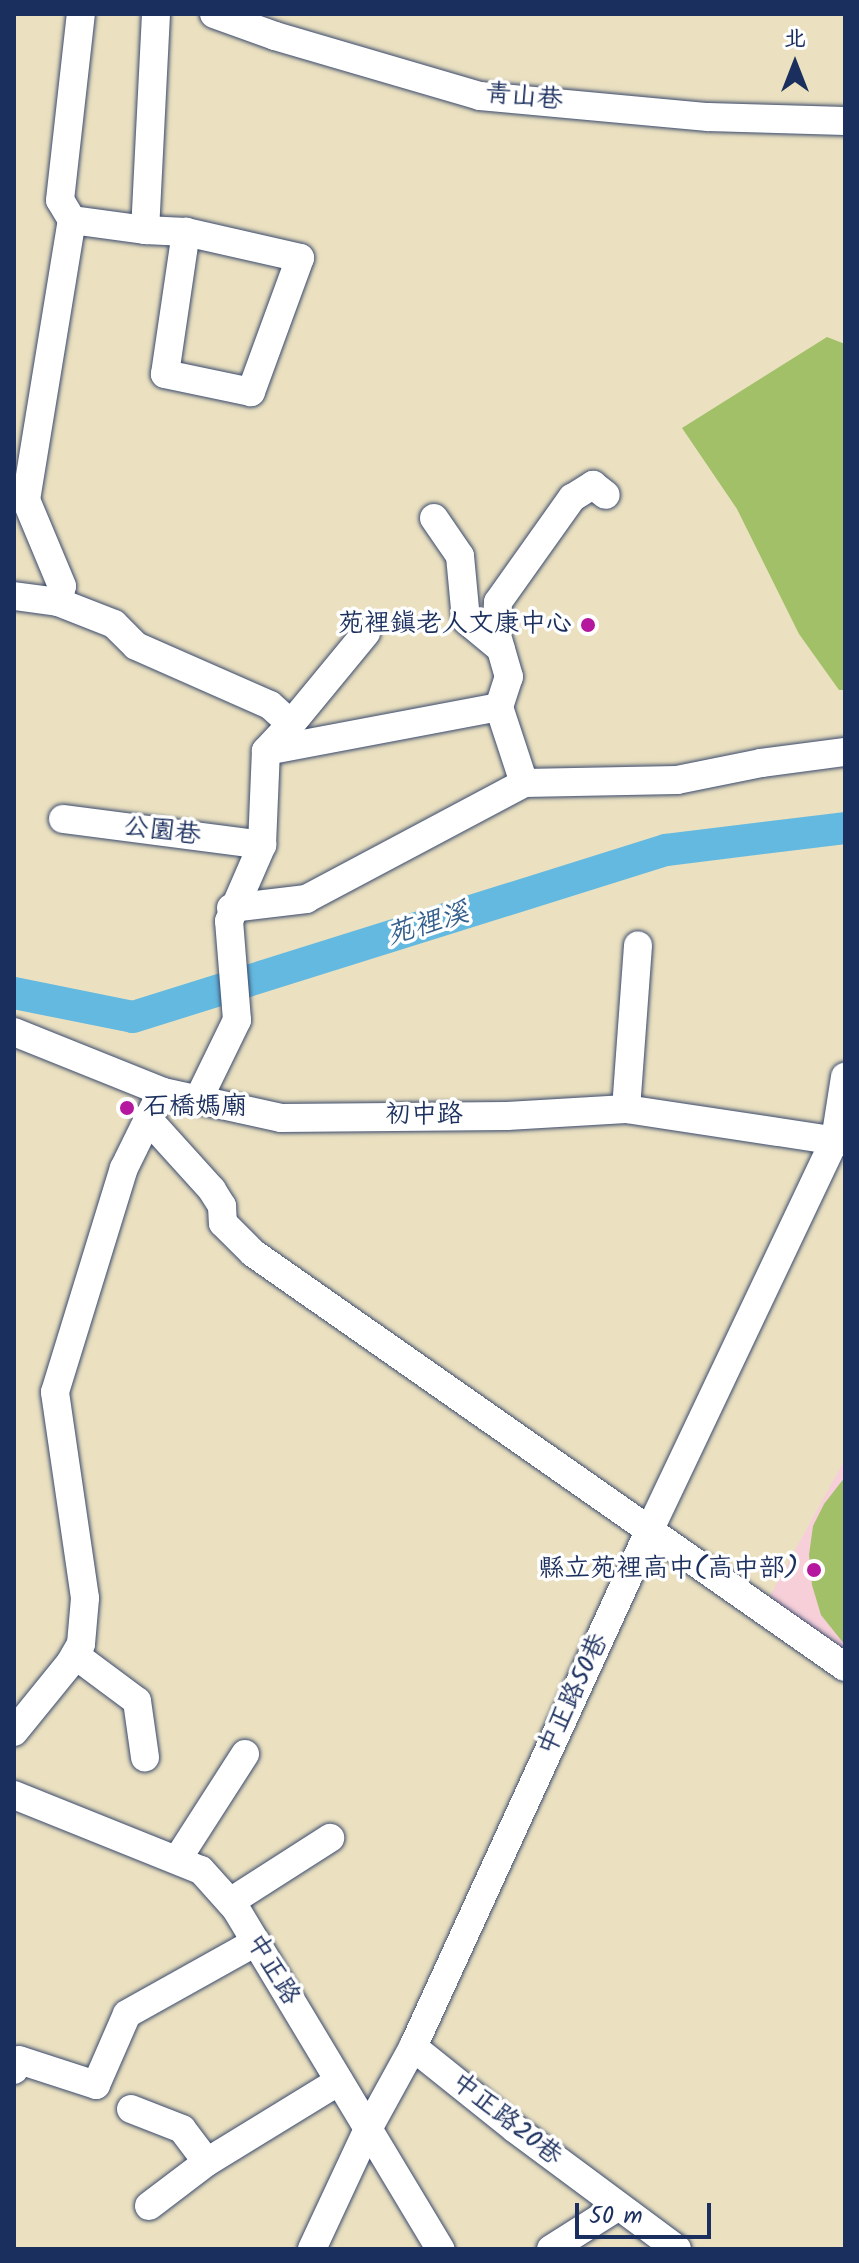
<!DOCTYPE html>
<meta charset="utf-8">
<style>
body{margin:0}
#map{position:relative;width:859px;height:2263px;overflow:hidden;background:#ebe1c0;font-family:Kalam,"LXGW WenKai TC",sans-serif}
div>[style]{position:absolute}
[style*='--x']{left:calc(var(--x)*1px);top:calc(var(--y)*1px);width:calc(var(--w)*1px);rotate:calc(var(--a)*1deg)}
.built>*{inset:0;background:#f6cfd9}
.green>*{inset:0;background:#a1c068}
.river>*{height:32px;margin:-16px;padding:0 16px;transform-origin:16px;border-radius:16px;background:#64b9e0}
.roads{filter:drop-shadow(0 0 2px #3a4a6d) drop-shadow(0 0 2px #3a4a6d)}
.minor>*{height:28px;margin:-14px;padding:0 14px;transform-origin:14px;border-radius:14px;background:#fff}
.dots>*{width:22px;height:22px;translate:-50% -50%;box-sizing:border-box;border:4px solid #fff;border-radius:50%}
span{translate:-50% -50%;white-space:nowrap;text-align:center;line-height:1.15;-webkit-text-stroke:7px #fff;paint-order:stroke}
.street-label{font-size:26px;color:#1b2f5e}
.poi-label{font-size:26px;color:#1b2f5e}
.right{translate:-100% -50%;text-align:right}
.left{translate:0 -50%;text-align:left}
.water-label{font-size:28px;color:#355f8c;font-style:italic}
.frame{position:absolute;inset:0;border:16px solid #1b2f5e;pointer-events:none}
.north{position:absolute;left:755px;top:24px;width:80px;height:80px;-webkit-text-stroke:6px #fff;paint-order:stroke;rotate:0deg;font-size:22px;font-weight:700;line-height:32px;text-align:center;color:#1b2f5e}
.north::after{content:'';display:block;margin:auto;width:28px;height:36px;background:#1b2f5e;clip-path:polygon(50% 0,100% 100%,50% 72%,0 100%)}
.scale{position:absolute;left:575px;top:2203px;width:136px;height:36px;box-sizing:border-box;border:4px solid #1b2f5e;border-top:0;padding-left:10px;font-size:24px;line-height:28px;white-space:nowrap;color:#1b2f5e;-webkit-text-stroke:6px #fff;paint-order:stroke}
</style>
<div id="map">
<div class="built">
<i style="clip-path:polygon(845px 1459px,845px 1660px,766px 1603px)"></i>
</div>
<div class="green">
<i style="clip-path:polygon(827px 337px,845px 344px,845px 690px,839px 690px,799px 634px,737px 509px,682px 428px)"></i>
<i style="clip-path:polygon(845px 1477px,845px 1645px,821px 1615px,812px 1585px,809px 1555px,813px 1526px,824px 1504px)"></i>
</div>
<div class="river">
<i style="--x:14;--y:993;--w:121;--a:11.4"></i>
<i style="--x:133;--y:1017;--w:559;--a:-17.4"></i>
<i style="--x:666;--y:850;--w:180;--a:-7"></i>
</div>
<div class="roads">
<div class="minor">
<i style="--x:156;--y:14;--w:216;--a:92.9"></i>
<i style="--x:145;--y:230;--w:41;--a:2.8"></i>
<i style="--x:186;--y:232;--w:117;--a:12.8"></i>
<i style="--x:300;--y:258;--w:143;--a:110.1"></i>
<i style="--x:251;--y:392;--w:88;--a:-168.2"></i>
<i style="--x:165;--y:374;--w:144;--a:-81.6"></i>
<i style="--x:214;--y:14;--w:65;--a:19.8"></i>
<i style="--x:275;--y:36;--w:214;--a:16.3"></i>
<i style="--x:480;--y:96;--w:229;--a:5.3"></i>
<i style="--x:708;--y:117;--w:137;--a:1.7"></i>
<i style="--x:72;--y:220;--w:74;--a:7.8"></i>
<i style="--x:434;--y:518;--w:46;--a:55.6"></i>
<i style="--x:460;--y:556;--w:64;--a:84.6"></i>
<i style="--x:466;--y:620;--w:45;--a:39.6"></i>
<i style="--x:14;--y:596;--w:44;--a:7.8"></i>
<i style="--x:58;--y:602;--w:60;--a:21.4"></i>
<i style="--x:114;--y:624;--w:31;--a:45"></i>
<i style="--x:136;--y:646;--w:146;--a:23.8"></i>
<i style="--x:270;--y:705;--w:28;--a:42"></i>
<i style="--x:291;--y:724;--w:37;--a:133"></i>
<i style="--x:58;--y:602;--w:16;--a:-76"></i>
<i style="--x:62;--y:586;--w:93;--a:-112.7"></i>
<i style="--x:26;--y:500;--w:284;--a:-80.7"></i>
<i style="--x:72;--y:220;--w:23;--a:-121"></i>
<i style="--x:60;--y:200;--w:187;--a:-83.6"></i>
<i style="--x:499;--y:707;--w:32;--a:-72"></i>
<i style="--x:509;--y:677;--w:47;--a:-106.1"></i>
<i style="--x:496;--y:632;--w:30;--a:-86"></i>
<i style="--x:498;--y:602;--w:128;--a:-54.6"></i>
<i style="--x:572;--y:498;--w:25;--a:-32"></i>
<i style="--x:593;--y:485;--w:16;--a:38"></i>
<i style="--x:291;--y:724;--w:118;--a:-50.5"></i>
<i style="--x:524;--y:783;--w:153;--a:-1.1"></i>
<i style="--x:677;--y:780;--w:86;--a:-11.4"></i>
<i style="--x:761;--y:763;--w:85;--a:-7.5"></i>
<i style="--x:63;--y:819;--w:201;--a:7.4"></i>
<i style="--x:231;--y:908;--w:76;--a:-6.8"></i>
<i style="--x:306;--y:899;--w:247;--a:-28"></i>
<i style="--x:524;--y:783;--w:80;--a:-108.2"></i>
<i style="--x:499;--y:707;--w:237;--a:169.3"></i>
<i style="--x:14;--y:1032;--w:161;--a:21.9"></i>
<i style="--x:163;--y:1092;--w:121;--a:12.4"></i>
<i style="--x:281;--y:1118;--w:226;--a:-0.5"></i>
<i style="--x:507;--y:1116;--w:119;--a:-3.4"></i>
<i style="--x:626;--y:1109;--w:221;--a:8.6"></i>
<i style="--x:198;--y:1100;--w:89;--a:-64"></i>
<i style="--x:237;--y:1020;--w:99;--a:-94.6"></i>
<i style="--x:229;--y:921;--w:83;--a:-66.5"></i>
<i style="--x:262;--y:845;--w:94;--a:-87.6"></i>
<i style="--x:626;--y:1109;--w:164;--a:-85.8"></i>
<i style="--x:147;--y:1118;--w:97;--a:47.9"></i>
<i style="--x:212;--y:1190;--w:19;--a:58"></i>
<i style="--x:222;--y:1206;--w:17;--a:87"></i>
<i style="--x:223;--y:1223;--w:42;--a:45"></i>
<i style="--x:253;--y:1253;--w:722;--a:34.97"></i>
<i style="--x:75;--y:1655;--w:77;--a:36.6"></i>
<i style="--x:137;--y:1701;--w:57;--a:81.9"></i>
<i style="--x:14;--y:1732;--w:89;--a:-50.9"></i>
<i style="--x:70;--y:1663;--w:22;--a:-60"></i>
<i style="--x:81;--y:1644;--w:46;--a:-85"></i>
<i style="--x:85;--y:1598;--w:208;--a:-98.3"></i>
<i style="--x:55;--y:1392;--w:234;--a:-72.9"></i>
<i style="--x:124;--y:1168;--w:72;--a:-63.8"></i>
<i style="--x:14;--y:1795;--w:201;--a:21.9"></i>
<i style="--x:201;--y:1870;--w:52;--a:48.1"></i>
<i style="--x:236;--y:1909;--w:397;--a:59"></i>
<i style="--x:177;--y:1860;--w:126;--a:-57.3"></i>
<i style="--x:230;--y:1902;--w:119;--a:-32.6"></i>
<i style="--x:413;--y:2047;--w:129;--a:38.7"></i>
<i style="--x:514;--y:2128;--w:203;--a:36.6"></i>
<i style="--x:14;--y:2070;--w:11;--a:-63"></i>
<i style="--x:19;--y:2060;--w:81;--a:18"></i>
<i style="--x:96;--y:2085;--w:77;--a:-66.4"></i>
<i style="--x:127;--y:2014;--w:148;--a:-29.2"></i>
<i style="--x:131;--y:2109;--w:55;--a:21.4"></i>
<i style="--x:182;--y:2129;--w:41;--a:52.9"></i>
<i style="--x:149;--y:2206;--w:73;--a:-37.2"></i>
<i style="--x:207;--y:2162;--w:155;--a:-31.5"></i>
<i style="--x:312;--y:2249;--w:132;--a:-65"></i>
<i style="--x:368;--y:2129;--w:94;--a:-61.2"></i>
<i style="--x:413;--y:2047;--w:570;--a:-65.41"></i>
<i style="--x:650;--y:1529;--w:431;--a:-64.6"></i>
<i style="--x:835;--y:1140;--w:64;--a:-81"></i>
<i style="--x:551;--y:2249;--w:80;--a:-32.3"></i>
</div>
</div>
<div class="dots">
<i style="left:588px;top:625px;background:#b5179e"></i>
<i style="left:127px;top:1108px;background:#b5179e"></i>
<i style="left:814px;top:1570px;background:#b5179e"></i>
</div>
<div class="street-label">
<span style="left:524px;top:98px;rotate:5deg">青山巷</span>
<span style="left:162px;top:832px;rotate:7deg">公園巷</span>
<span style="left:424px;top:1116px">初中路</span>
<span style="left:574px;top:1695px;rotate:-65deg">中正路50巷</span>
<span style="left:272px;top:1970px;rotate:59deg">中正路</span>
<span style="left:506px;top:2120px;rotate:38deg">中正路20巷</span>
</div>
<div class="poi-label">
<span class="right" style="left:572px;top:625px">苑裡鎮老人文康中心</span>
<span class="left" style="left:143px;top:1108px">石橋媽廟</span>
<span class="right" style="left:798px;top:1570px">縣立苑裡高中(高中部)</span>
</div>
<div class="water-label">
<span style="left:428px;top:925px;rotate:-17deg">苑裡溪</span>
</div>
<div class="frame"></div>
<div class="north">北</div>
<div class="scale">50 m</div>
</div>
